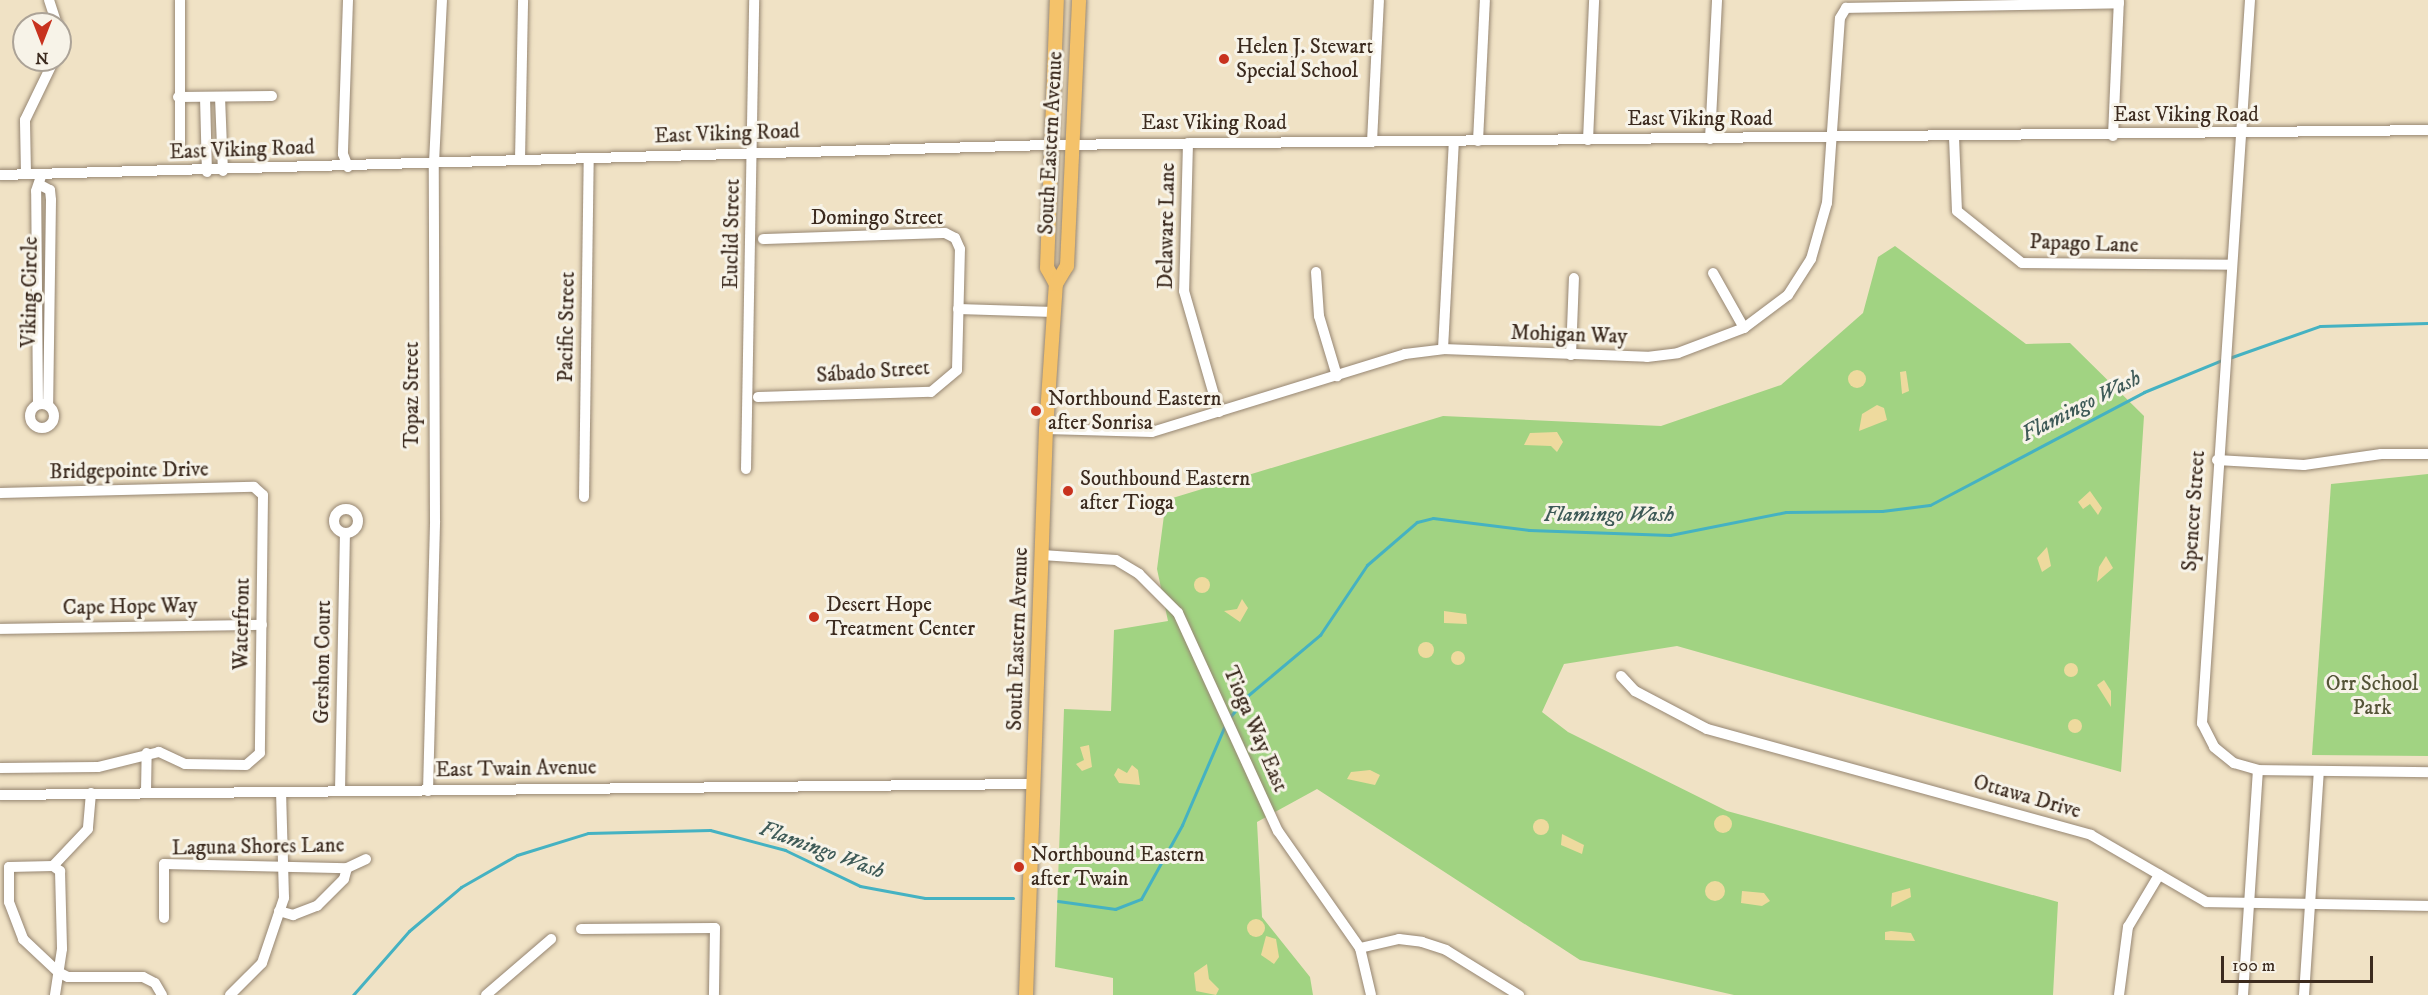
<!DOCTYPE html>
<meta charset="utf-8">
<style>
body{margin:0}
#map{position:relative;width:2428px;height:995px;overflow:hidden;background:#f0e2c5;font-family:"IM FELL DW Pica",serif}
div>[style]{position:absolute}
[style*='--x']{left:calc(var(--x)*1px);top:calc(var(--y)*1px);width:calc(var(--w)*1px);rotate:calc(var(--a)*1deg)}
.green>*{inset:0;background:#a1d382}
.sand>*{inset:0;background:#eeda9e}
.round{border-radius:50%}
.stream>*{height:3px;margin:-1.5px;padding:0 1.5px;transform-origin:1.5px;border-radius:1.5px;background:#45b2c2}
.roads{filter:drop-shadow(0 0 2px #968672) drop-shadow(0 0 2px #968672)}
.minor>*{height:10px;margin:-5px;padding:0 5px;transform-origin:5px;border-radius:5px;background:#fff}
.minor>.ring{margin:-5px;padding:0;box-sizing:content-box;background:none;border:10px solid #fff;border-radius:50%}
.major>*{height:14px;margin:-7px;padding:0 7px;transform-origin:7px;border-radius:7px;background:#f4c26a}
.dots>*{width:16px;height:16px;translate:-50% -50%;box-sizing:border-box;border:3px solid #f7f3e8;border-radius:50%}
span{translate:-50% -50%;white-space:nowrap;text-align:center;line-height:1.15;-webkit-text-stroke:6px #f7f3e8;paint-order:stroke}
.poi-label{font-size:21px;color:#3b2a1e}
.left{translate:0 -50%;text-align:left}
.street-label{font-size:21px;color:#3b2a1e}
.park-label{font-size:21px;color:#545437}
.water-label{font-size:22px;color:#3e5a57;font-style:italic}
.north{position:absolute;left:12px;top:12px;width:60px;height:60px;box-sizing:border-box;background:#f7f3e8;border:2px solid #aca397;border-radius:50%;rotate:180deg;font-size:16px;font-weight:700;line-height:24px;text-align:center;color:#3b2a1e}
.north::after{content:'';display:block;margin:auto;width:21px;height:27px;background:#c8321e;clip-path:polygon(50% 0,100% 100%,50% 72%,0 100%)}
.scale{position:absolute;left:2221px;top:956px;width:152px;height:27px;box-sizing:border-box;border:3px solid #3b2a1e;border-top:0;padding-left:8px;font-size:18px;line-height:21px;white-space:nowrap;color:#3b2a1e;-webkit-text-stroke:4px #f7f3e8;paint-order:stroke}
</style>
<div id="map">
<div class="green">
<i style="clip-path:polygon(1895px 246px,2026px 344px,2070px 343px,2144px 416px,2121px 772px,1677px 646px,1564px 664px,1542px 712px,1568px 732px,1727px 811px,2058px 902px,2053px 995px,1734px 995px,1580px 960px,1317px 789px,1257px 822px,1262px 917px,1310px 977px,1313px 995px,1113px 995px,1113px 978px,1055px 967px,1064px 709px,1111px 711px,1114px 630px,1168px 621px,1157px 569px,1166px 500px,1443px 416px,1661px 426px,1781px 385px,1863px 313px,1878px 257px)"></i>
<i style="clip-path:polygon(2428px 474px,2428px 756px,2312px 755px,2331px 484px)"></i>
</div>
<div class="sand">
<i class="round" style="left:1848px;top:370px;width:18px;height:18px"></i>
<i style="clip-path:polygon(1906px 371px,1909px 391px,1902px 394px,1900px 372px)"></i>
<i style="clip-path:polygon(1877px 405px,1884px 408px,1887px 420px,1859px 431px,1862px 414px)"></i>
<i style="clip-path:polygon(1557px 432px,1563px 442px,1557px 452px,1551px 446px,1524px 445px,1530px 433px)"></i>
<i style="clip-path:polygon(2090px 491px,2102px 508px,2098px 515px,2090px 504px,2083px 509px,2078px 502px)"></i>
<i style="clip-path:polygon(2047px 547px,2051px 566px,2042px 572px,2037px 558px)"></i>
<i style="clip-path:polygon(2106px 556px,2113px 568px,2097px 582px,2099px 567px)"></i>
<i class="round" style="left:1194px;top:577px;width:16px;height:16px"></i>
<i style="clip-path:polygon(1242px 599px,1248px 608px,1240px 622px,1224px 611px,1237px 609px)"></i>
<i style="clip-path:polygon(1444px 611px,1466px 614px,1467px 624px,1444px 623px)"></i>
<i class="round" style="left:1418px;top:642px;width:16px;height:16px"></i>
<i class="round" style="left:1451px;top:651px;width:14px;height:14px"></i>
<i class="round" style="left:2064px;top:663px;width:14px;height:14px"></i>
<i style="clip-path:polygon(2104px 680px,2111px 691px,2111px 707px,2097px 685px)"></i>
<i class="round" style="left:2068px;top:719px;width:14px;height:14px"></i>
<i style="clip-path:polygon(1089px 745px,1092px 767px,1082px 771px,1076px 764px,1084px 760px,1080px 747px)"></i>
<i style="clip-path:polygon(1132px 765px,1138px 770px,1140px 785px,1119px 783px,1114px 775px,1118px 768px,1127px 773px)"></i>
<i style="clip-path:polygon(1370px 770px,1380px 775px,1375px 785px,1347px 779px,1351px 772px)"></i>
<i class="round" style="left:1714px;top:815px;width:18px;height:18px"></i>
<i class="round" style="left:1533px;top:819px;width:16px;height:16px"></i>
<i style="clip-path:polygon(1562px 834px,1584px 845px,1582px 854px,1561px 845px)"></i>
<i class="round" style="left:1705px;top:881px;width:20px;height:20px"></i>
<i style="clip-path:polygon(1910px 888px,1911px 897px,1891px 907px,1892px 893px)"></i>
<i style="clip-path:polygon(1742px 891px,1764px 893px,1770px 901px,1762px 906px,1741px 903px)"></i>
<i class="round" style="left:1247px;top:919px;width:18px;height:18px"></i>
<i style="clip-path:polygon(1891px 931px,1911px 933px,1915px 941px,1885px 940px,1885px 932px)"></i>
<i style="clip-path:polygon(1266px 936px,1276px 939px,1279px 957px,1274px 964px,1261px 955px)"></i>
<i style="clip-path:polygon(1207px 964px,1209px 979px,1219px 989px,1216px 995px,1196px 991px,1194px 973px)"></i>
</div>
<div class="stream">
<i style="--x:2229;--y:358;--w:96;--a:-19.4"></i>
<i style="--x:2320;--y:326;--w:108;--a:-1.6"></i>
<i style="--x:1230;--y:717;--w:26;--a:-51"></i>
<i style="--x:1246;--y:697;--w:97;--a:-40"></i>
<i style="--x:1320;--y:635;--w:84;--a:-56.1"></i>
<i style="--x:1367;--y:565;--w:66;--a:-40.7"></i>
<i style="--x:1417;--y:522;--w:16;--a:-14"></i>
<i style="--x:1433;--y:518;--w:97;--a:7.1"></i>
<i style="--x:1529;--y:530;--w:141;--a:2"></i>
<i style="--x:1670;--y:535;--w:118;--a:-11.2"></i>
<i style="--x:1786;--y:512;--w:96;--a:-0.6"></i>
<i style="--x:1882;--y:511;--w:48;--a:-7.1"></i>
<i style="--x:1930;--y:505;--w:242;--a:-27.8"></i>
<i style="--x:2144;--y:392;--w:84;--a:-22.3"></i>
<i style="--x:1058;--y:901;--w:58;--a:8"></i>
<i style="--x:1115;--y:909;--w:28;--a:-21"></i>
<i style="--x:1141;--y:899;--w:85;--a:-61"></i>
<i style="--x:1182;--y:825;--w:111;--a:-66.7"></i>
<i style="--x:353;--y:995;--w:85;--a:-48.8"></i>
<i style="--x:409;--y:931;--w:68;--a:-40.2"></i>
<i style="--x:461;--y:887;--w:64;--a:-29.7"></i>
<i style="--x:517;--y:855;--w:74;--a:-17.2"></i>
<i style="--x:588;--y:833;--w:122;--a:-1.4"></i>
<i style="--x:710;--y:830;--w:78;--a:14.9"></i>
<i style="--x:785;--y:850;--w:83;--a:25.6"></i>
<i style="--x:860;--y:886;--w:66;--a:10.5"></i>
<i style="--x:925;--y:898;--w:88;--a:0"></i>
</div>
<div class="roads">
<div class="minor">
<i style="--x:49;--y:0;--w:25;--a:72"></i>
<i style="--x:348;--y:0;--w:154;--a:91.9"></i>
<i style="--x:343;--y:154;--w:14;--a:69"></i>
<i style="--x:2250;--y:0;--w:725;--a:93.8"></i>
<i style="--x:2202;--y:723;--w:27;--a:63"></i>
<i style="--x:2214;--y:747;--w:26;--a:39"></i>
<i style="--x:2234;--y:763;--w:25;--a:16"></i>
<i style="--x:2258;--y:770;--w:170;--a:0.7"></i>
<i style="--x:178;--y:97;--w:94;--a:-0.6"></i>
<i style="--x:205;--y:97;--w:75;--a:88.5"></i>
<i style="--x:220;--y:97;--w:74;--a:87.7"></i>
<i style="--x:2113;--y:136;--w:136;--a:-87.5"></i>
<i style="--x:1954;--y:137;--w:74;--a:87.7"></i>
<i style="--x:1957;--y:211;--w:83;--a:38.7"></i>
<i style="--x:2022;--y:263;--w:209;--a:0.5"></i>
<i style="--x:1710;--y:139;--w:139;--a:-87.1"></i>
<i style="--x:1588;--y:140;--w:140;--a:-87.5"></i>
<i style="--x:1478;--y:141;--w:141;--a:-87.2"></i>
<i style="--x:1372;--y:142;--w:142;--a:-87.2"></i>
<i style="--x:1188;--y:143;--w:148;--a:91.5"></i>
<i style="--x:1184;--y:291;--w:126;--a:73.9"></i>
<i style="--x:180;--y:150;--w:150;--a:-90"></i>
<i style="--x:520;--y:160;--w:160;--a:-88.9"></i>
<i style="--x:26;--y:174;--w:54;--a:-91.1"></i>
<i style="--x:25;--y:120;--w:67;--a:-64.2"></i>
<i style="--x:0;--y:175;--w:1051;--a:-1.64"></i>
<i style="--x:1051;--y:145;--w:1377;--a:-0.62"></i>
<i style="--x:42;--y:186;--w:9;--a:27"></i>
<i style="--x:50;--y:190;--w:10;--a:84"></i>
<i style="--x:51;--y:200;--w:204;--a:90.8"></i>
<i style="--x:1316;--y:272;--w:44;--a:86.1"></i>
<i style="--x:1319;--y:316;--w:63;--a:73.3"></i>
<i style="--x:1713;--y:273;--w:63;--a:60.6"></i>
<i style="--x:958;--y:309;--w:96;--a:1.8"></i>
<i style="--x:1443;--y:349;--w:208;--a:-87"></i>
<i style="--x:1571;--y:355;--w:77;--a:-87.8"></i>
<i style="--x:758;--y:397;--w:173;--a:-1.7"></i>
<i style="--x:931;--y:392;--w:34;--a:-40"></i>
<i style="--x:957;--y:370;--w:121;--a:-88.6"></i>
<i style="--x:960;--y:249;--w:12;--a:-114"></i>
<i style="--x:955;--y:238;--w:11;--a:-153"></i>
<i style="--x:945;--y:233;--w:182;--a:178.1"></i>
<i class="ring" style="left:30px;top:404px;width:14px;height:14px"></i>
<i style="--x:38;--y:404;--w:213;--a:-90.5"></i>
<i style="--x:36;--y:191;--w:18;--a:-71"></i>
<i style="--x:1046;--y:429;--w:106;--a:1.6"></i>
<i style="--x:1152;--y:432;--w:265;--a:-17.1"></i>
<i style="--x:1405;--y:354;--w:38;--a:-7"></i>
<i style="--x:1443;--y:349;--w:204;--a:2.2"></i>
<i style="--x:1647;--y:357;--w:31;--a:-7"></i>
<i style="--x:1678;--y:353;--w:71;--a:-20.7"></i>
<i style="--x:1744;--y:328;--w:55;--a:-36.9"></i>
<i style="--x:1788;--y:295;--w:43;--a:-57.4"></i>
<i style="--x:1811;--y:259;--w:58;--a:-74.1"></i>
<i style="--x:1827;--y:203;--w:185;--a:-86"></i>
<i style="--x:1840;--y:18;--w:12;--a:-59"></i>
<i style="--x:1846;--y:8;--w:273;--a:-1"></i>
<i style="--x:2217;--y:460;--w:87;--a:3.3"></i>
<i style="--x:2304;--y:465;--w:78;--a:-8.1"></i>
<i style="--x:2381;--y:454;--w:47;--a:0"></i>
<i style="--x:746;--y:469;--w:469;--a:-89"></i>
<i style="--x:0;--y:493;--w:254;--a:-1.4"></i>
<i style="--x:254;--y:487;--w:12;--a:42"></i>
<i style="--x:263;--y:495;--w:258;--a:90.7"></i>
<i style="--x:260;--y:753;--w:18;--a:139"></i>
<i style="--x:246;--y:765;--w:61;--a:-179.1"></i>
<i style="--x:185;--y:764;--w:29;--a:-155"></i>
<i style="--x:159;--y:752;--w:63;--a:166.2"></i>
<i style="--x:98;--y:767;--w:98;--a:179.4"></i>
<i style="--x:584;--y:497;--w:339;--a:-89.2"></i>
<i class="ring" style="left:334px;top:509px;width:14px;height:14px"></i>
<i style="--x:1042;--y:555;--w:74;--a:3.9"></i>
<i style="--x:1116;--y:560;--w:27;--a:31"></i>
<i style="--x:1139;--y:574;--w:55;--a:45"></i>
<i style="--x:1178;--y:613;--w:240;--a:65.4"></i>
<i style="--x:1278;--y:831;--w:143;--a:55"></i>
<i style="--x:1360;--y:948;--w:48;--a:76.8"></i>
<i style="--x:0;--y:629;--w:262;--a:-0.9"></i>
<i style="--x:1621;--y:676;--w:21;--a:47"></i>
<i style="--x:1635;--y:691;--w:81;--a:27.8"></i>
<i style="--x:1707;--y:729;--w:398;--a:15.4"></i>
<i style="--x:2091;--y:835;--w:133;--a:30.2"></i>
<i style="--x:2206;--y:902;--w:222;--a:1"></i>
<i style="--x:340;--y:791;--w:257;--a:-88.9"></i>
<i style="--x:428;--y:791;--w:270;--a:-88.5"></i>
<i style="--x:435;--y:521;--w:358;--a:-90.2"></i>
<i style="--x:434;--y:163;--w:163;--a:-87.2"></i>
<i style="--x:146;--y:792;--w:39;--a:-89"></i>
<i style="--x:91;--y:793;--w:36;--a:95"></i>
<i style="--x:88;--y:829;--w:51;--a:133.4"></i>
<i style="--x:53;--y:866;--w:44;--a:178.7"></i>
<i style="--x:9;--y:867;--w:35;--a:90"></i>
<i style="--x:9;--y:902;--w:40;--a:69"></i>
<i style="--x:23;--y:939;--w:48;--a:43.3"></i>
<i style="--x:58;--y:972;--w:11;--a:27"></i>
<i style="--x:68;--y:977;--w:75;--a:0"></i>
<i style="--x:143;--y:977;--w:13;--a:27"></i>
<i style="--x:155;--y:983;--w:14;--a:60"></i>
<i style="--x:0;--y:795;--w:1033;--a:-0.61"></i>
<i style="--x:53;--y:866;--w:9;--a:36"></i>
<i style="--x:60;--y:871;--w:78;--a:88.5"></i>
<i style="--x:62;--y:949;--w:47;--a:98.7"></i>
<i style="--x:279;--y:911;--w:15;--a:16"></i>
<i style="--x:293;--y:915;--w:26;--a:-21"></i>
<i style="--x:317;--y:906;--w:38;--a:-45"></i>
<i style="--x:344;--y:879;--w:11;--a:-75"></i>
<i style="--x:164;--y:918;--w:54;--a:-90"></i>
<i style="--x:164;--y:864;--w:183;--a:1.3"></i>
<i style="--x:347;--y:868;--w:21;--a:-25"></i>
<i style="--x:581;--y:929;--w:134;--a:-0.4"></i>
<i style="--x:715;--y:928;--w:67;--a:90.9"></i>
<i style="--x:1360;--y:948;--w:40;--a:-13"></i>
<i style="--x:1399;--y:939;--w:23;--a:7"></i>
<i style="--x:1422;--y:942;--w:25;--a:18"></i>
<i style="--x:1446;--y:950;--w:86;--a:31.7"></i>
<i style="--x:230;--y:995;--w:45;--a:-45"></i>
<i style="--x:262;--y:963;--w:69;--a:-71.3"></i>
<i style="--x:284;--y:898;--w:106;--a:-91.6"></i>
<i style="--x:486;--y:995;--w:86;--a:-40.7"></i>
<i style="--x:2119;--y:995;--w:69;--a:-82.5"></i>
<i style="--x:2128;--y:927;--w:61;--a:-59.2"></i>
<i style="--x:2243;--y:995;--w:225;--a:-86.2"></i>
<i style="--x:2304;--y:995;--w:224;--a:-86.2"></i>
</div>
<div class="major">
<i style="--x:1056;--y:284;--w:18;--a:-119"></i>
<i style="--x:1047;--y:268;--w:268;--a:-87.9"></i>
<i style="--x:1026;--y:995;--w:566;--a:-87.98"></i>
<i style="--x:1046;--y:429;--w:145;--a:-86.1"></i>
<i style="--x:1056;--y:284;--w:21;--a:-59"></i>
<i style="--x:1067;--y:266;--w:266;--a:-87.4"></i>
</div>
</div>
<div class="dots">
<i style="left:1224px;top:59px;background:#c8321e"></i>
<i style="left:1036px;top:411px;background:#c8321e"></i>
<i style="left:1068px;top:491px;background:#c8321e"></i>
<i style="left:814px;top:617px;background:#c8321e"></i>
<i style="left:1019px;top:867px;background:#c8321e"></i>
</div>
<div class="poi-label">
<span class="left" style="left:1236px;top:59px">Helen J. Stewart<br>Special School</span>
<span class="left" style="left:1048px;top:411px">Northbound Eastern<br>after Sonrisa</span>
<span class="left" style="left:1080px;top:491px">Southbound Eastern<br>after Tioga</span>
<span class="left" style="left:826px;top:617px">Desert Hope<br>Treatment Center</span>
<span class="left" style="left:1031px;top:867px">Northbound Eastern<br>after Twain</span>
</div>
<div class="street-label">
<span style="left:2186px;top:115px">East Viking Road</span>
<span style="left:1700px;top:119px">East Viking Road</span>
<span style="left:1214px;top:123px">East Viking Road</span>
<span style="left:727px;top:134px;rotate:-2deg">East Viking Road</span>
<span style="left:1051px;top:143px;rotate:-87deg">South Eastern Avenue</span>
<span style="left:242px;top:150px;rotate:-2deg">East Viking Road</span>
<span style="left:877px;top:218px">Domingo Street</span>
<span style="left:1167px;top:226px;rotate:-89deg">Delaware Lane</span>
<span style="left:732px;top:234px;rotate:-89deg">Euclid Street</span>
<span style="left:2084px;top:244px;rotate:2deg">Papago Lane</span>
<span style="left:30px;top:292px;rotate:-89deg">Viking Circle</span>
<span style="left:567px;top:327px;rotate:-89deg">Pacific Street</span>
<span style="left:1569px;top:335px;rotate:2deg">Mohigan Way</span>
<span style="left:873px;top:372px;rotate:-4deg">Sábado Street</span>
<span style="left:412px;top:395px;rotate:-90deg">Topaz Street</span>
<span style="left:129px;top:471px;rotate:-1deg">Bridgepointe Drive</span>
<span style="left:2194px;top:511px;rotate:-86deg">Spencer Street</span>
<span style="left:130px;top:607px;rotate:-1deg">Cape Hope Way</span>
<span style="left:242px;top:624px;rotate:-89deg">Waterfront</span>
<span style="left:1018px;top:639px;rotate:-88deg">South Eastern Avenue</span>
<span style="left:323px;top:662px;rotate:-89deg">Gershon Court</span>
<span style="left:1255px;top:729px;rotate:67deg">Tioga Way East</span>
<span style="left:516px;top:769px;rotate:-1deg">East Twain Avenue</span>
<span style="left:2027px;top:797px;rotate:16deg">Ottawa Drive</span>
<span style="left:258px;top:847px;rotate:-1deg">Laguna Shores Lane</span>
</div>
<div class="park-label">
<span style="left:2372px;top:696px">Orr School<br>Park</span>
</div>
<div class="water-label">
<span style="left:2081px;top:406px;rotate:-27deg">Flamingo Wash</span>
<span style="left:1609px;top:515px">Flamingo Wash</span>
<span style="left:822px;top:850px;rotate:20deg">Flamingo Wash</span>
</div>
<div class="north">N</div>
<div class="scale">100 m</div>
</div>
